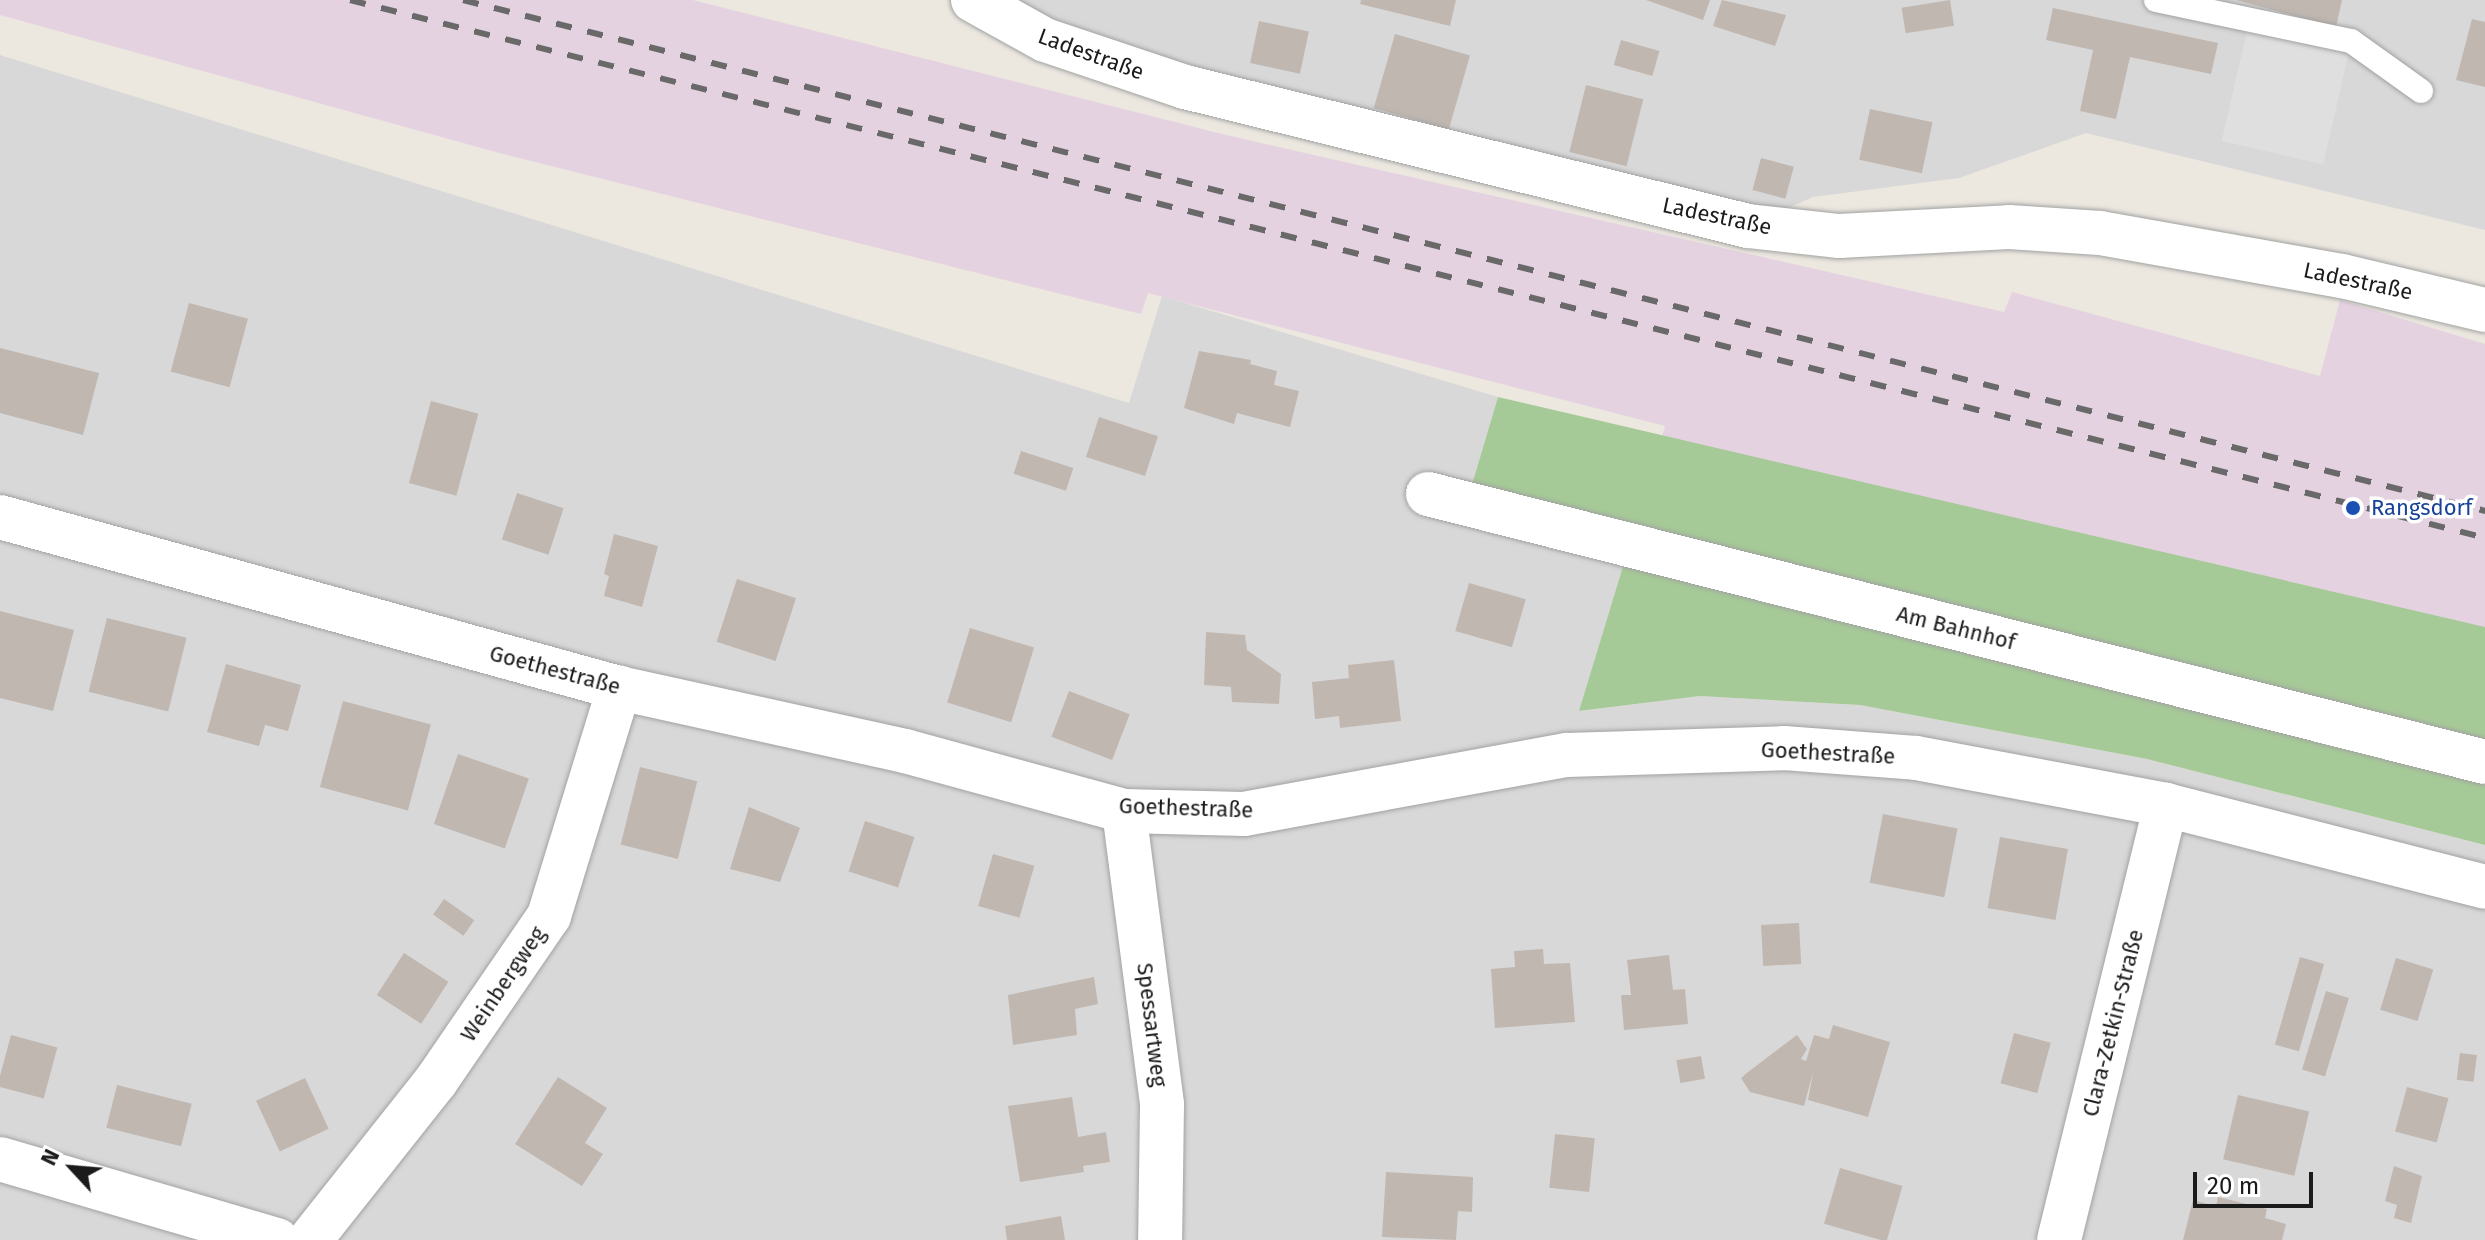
<!DOCTYPE html>
<meta charset="utf-8">
<style>
body{margin:0}
#map{position:relative;width:2485px;height:1240px;overflow:hidden;background:#ece8e0;font-family:"Fira Sans",sans-serif}
div>[style]{position:absolute}
[style*='--x']{left:calc(var(--x)*1px);top:calc(var(--y)*1px);width:calc(var(--w)*1px);rotate:calc(var(--a)*1deg)}
.residential>*{inset:0;background:#d9d8d8}
.industrial>*{inset:0;background:#e5d2e1}
.forest>*{inset:0;background:#a6ca97}
.parking>*{inset:0;background:#dfdfdf;transform-origin:0 0}
.building>*{inset:0;background:#c0b7b0;transform-origin:0 0}
.roads{filter:drop-shadow(0 0 2px #a2a2a2) drop-shadow(0 0 2px #a2a2a2)}
.lane>*{height:24px;margin:-12px;padding:0 12px;transform-origin:12px;border-radius:12px;background:#fff}
.street>*{height:44px;margin:-22px;padding:0 22px;transform-origin:22px;border-radius:22px;background:#fff}
.rail>*{height:6px;margin-top:-3px;transform-origin:0;background:repeating-linear-gradient(90deg,#696969 0 16px,transparent 0 32px)}
.dots>*{width:22px;height:22px;translate:-50% -50%;box-sizing:border-box;border:4px solid #fff;border-radius:50%}
span{translate:-50% -50%;white-space:nowrap;text-align:center;line-height:1.15;-webkit-text-stroke:7px #fff;paint-order:stroke}
.street-label{font-size:22px;color:#1b1b1b}
.transit-label{font-size:22px;color:#164399}
.left{translate:0 -50%;text-align:left}
.north{position:absolute;left:32px;top:1128px;width:80px;height:80px;-webkit-text-stroke:6px #fff;paint-order:stroke;rotate:296deg;font-size:22px;font-weight:700;line-height:32px;text-align:center;color:#1b1b1b}
.north::after{content:'';display:block;margin:auto;width:28px;height:36px;background:#1b1b1b;clip-path:polygon(50% 0,100% 100%,50% 72%,0 100%)}
.scale{position:absolute;left:2193px;top:1172px;width:120px;height:36px;box-sizing:border-box;border:4px solid #1b1b1b;border-top:0;padding-left:10px;font-size:24px;line-height:28px;white-space:nowrap;color:#1b1b1b;-webkit-text-stroke:6px #fff;paint-order:stroke}
</style>
<div id="map">
<div class="residential">
<i style="clip-path:polygon(973px 0,2485px 0,2485px 230px,2086px 133px,1959px 178px,1813px 197px,1748px 226px,1185px 87px)"></i>
<i style="clip-path:polygon(0 55px,1129px 403px,1162px 296px,1498px 397px,1468px 498px,1630px 547px,1580px 711px,1700px 696px,1860px 705px,2147px 759px,2485px 845px,2485px 1240px,0 1240px)"></i>
</div>
<div class="industrial">
<i style="clip-path:polygon(0 0,693px 0,1226px 135px,2004px 312px,2012px 292px,2320px 376px,2340px 300px,2485px 344px,2485px 757px,1636px 536px,1665px 426px,1148px 293px,1141px 314px,503px 154px,0 15px)"></i>
</div>
<div class="forest">
<i style="clip-path:polygon(1498px 397px,2485px 627px,2485px 845px,2147px 759px,1860px 705px,1700px 696px,1579px 711px,1629px 547px,1468px 498px)"></i>
</div>
<div class="parking">
<i style="left:2248px;top:27px;width:104px;height:117px;rotate:13deg"></i>
</div>
<div class="building">
<i style="clip-path:polygon(1361px 0,1456px 0,1450px 26px,1360px 4px)"></i>
<i style="clip-path:polygon(1646px 0,1710px 0,1703px 20px)"></i>
<i style="clip-path:polygon(1722px 0,1786px 15px,1775px 46px,1713px 26px)"></i>
<i style="left:1950px;top:0;width:26px;height:49px;rotate:81deg"></i>
<i style="clip-path:polygon(2236px 0,2342px 0,2336px 27px)"></i>
<i style="clip-path:polygon(2053px 8px,2218px 43px,2211px 74px,2130px 57px,2116px 119px,2080px 111px,2093px 50px,2046px 40px)"></i>
<i style="clip-path:polygon(2472px 19px,2485px 22px,2485px 87px,2456px 80px)"></i>
<i style="left:1259px;top:21px;width:51px;height:43px;rotate:12deg"></i>
<i style="left:1395px;top:34px;width:78px;height:77px;rotate:16deg"></i>
<i style="left:1621px;top:40px;width:40px;height:26px;rotate:16deg"></i>
<i style="left:1586px;top:85px;width:59px;height:69px;rotate:14deg"></i>
<i style="left:1870px;top:109px;width:64px;height:52px;rotate:12deg"></i>
<i style="left:1761px;top:158px;width:34px;height:33px;rotate:15deg"></i>
<i style="left:189px;top:303px;width:61px;height:71px;rotate:15deg"></i>
<i style="clip-path:polygon(0 348px,99px 373px,83px 435px,0 413px)"></i>
<i style="clip-path:polygon(1199px 351px,1251px 360px,1250px 364px,1277px 371px,1274px 385px,1299px 391px,1290px 427px,1237px 413px,1234px 424px,1184px 408px)"></i>
<i style="left:431px;top:401px;width:49px;height:85px;rotate:15deg"></i>
<i style="left:1099px;top:417px;width:62px;height:42px;rotate:18deg"></i>
<i style="left:1021px;top:451px;width:55px;height:24px;rotate:18deg"></i>
<i style="left:517px;top:493px;width:49px;height:49px;rotate:18deg"></i>
<i style="clip-path:polygon(614px 534px,658px 546px,642px 607px,604px 596px,609px 576px,604px 574px)"></i>
<i style="left:737px;top:579px;width:62px;height:66px;rotate:18deg"></i>
<i style="left:1469px;top:583px;width:59px;height:50px;rotate:16deg"></i>
<i style="clip-path:polygon(0 611px,74px 630px,53px 711px,0 698px)"></i>
<i style="left:107px;top:618px;width:82px;height:76px;rotate:14deg"></i>
<i style="left:970px;top:628px;width:67px;height:78px;rotate:17deg"></i>
<i style="clip-path:polygon(1206px 632px,1245px 635px,1247px 650px,1281px 674px,1279px 704px,1232px 702px,1231px 687px,1204px 685px)"></i>
<i style="clip-path:polygon(1394px 660px,1401px 721px,1340px 728px,1339px 716px,1315px 719px,1312px 682px,1349px 678px,1348px 665px)"></i>
<i style="clip-path:polygon(226px 664px,301px 685px,288px 731px,265px 725px,259px 746px,207px 732px)"></i>
<i style="left:1069px;top:691px;width:65px;height:49px;rotate:21deg"></i>
<i style="left:343px;top:701px;width:91px;height:89px;rotate:15deg"></i>
<i style="left:458px;top:754px;width:75px;height:74px;rotate:19deg"></i>
<i style="left:640px;top:767px;width:59px;height:80px;rotate:14deg"></i>
<i style="clip-path:polygon(749px 807px,800px 828px,780px 882px,730px 869px)"></i>
<i style="left:1883px;top:814px;width:76px;height:70px;rotate:11deg"></i>
<i style="left:865px;top:821px;width:52px;height:53px;rotate:18deg"></i>
<i style="left:2000px;top:837px;width:69px;height:72px;rotate:10deg"></i>
<i style="left:993px;top:854px;width:43px;height:54px;rotate:16deg"></i>
<i style="left:444px;top:899px;width:37px;height:19px;rotate:35deg"></i>
<i style="left:1799px;top:923px;width:41px;height:38px;rotate:87deg"></i>
<i style="clip-path:polygon(1543px 949px,1544px 964px,1570px 963px,1575px 1022px,1495px 1028px,1491px 969px,1515px 967px,1514px 951px)"></i>
<i style="left:404px;top:953px;width:53px;height:50px;rotate:33deg"></i>
<i style="clip-path:polygon(1669px 955px,1673px 990px,1685px 989px,1688px 1024px,1624px 1030px,1621px 995px,1631px 995px,1627px 960px)"></i>
<i style="left:2300px;top:957px;width:25px;height:91px;rotate:16deg"></i>
<i style="left:2396px;top:958px;width:39px;height:54px;rotate:17deg"></i>
<i style="clip-path:polygon(1094px 977px,1098px 1004px,1075px 1009px,1077px 1035px,1013px 1045px,1008px 995px)"></i>
<i style="left:2326px;top:991px;width:24px;height:82px;rotate:17deg"></i>
<i style="clip-path:polygon(1833px 1025px,1890px 1042px,1868px 1117px,1808px 1100px,1813px 1072px,1804px 1106px,1750px 1092px,1741px 1078px,1748px 1072px,1797px 1035px,1807px 1049px,1801px 1059px,1806px 1061px,1814px 1035px,1829px 1039px)"></i>
<i style="left:2014px;top:1033px;width:38px;height:52px;rotate:15deg"></i>
<i style="left:11px;top:1035px;width:48px;height:53px;rotate:15deg"></i>
<i style="left:2460px;top:1053px;width:17px;height:27px;rotate:7deg"></i>
<i style="left:1701px;top:1056px;width:23px;height:25px;rotate:80deg"></i>
<i style="clip-path:polygon(558px 1077px,607px 1108px,585px 1143px,603px 1154px,582px 1186px,515px 1144px)"></i>
<i style="left:305px;top:1078px;width:56px;height:54px;rotate:65deg"></i>
<i style="left:117px;top:1085px;width:77px;height:44px;rotate:14deg"></i>
<i style="left:2407px;top:1087px;width:43px;height:46px;rotate:15deg"></i>
<i style="left:2238px;top:1095px;width:73px;height:66px;rotate:13deg"></i>
<i style="clip-path:polygon(1072px 1097px,1078px 1137px,1106px 1132px,1110px 1162px,1083px 1166px,1084px 1172px,1020px 1182px,1008px 1106px)"></i>
<i style="left:1555px;top:1134px;width:40px;height:54px;rotate:6deg"></i>
<i style="clip-path:polygon(2394px 1166px,2422px 1176px,2411px 1223px,2394px 1218px,2397px 1205px,2385px 1201px)"></i>
<i style="left:1840px;top:1168px;width:65px;height:58px;rotate:16deg"></i>
<i style="clip-path:polygon(1386px 1172px,1473px 1177px,1472px 1212px,1458px 1211px,1456px 1240px,1382px 1237px)"></i>
<i style="clip-path:polygon(2218px 1197px,2267px 1209px,2265px 1218px,2286px 1224px,2282px 1240px,2183px 1240px,2193px 1200px,2216px 1206px)"></i>
<i style="clip-path:polygon(1061px 1216px,1065px 1240px,1007px 1240px,1005px 1226px)"></i>
</div>
<div class="roads">
<div class="lane">
<i style="--x:2156;--y:0;--w:199;--a:11.9"></i>
<i style="--x:2351;--y:41;--w:86;--a:35.5"></i>
</div>
<div class="street">
<i style="--x:973;--y:0;--w:82;--a:29.1"></i>
<i style="--x:1045;--y:40;--w:148;--a:18.6"></i>
<i style="--x:1185;--y:87;--w:580;--a:13.87"></i>
<i style="--x:1748;--y:226;--w:92;--a:6.3"></i>
<i style="--x:1839;--y:236;--w:170;--a:-3"></i>
<i style="--x:2009;--y:227;--w:91;--a:3.8"></i>
<i style="--x:2100;--y:233;--w:246;--a:10.1"></i>
<i style="--x:2342;--y:276;--w:147;--a:13.4"></i>
<i style="--x:1428;--y:494;--w:1090;--a:14.23"></i>
<i style="--x:0;--y:517;--w:642;--a:15.44"></i>
<i style="--x:619;--y:688;--w:293;--a:12.4"></i>
<i style="--x:905;--y:751;--w:227;--a:15.3"></i>
<i style="--x:1124;--y:811;--w:120;--a:1.4"></i>
<i style="--x:1244;--y:814;--w:328;--a:-10.4"></i>
<i style="--x:1567;--y:755;--w:217;--a:-1.8"></i>
<i style="--x:1784;--y:748;--w:132;--a:4.3"></i>
<i style="--x:1916;--y:758;--w:254;--a:10.6"></i>
<i style="--x:2166;--y:805;--w:329;--a:14.4"></i>
<i style="--x:1124;--y:811;--w:296;--a:82.6"></i>
<i style="--x:1162;--y:1105;--w:135;--a:90.8"></i>
<i style="--x:0;--y:1159;--w:289;--a:16.3"></i>
<i style="--x:310;--y:1240;--w:203;--a:-51.6"></i>
<i style="--x:436;--y:1081;--w:200;--a:-55.6"></i>
<i style="--x:549;--y:916;--w:239;--a:-72.9"></i>
<i style="--x:2059;--y:1240;--w:448;--a:-76.2"></i>
</div>
</div>
<div class="rail">
<i style="--x:350;--y:0;--w:2202;--a:14.14"></i>
<i style="--x:463;--y:0;--w:2086;--a:14.18"></i>
</div>
<div class="dots">
<i style="left:2353px;top:508px;background:#1a4fb4"></i>
</div>
<div class="street-label">
<span style="left:1091px;top:54px;rotate:20deg">Ladestraße</span>
<span style="left:1717px;top:216px;rotate:12deg">Ladestraße</span>
<span style="left:2358px;top:281px;rotate:12deg">Ladestraße</span>
<span style="left:1956px;top:628px;rotate:14deg">Am Bahnhof</span>
<span style="left:555px;top:670px;rotate:15deg">Goethestraße</span>
<span style="left:1828px;top:753px;rotate:3deg">Goethestraße</span>
<span style="left:1186px;top:808px;rotate:2deg">Goethestraße</span>
<span style="left:503px;top:984px;rotate:-56deg">Weinbergweg</span>
<span style="left:2113px;top:1023px;rotate:-76deg">Clara-Zetkin-Straße</span>
<span style="left:1152px;top:1025px;rotate:83deg">Spessartweg</span>
</div>
<div class="transit-label">
<span class="left" style="left:2371px;top:508px">Rangsdorf</span>
</div>
<div class="north">N</div>
<div class="scale">20 m</div>
</div>
